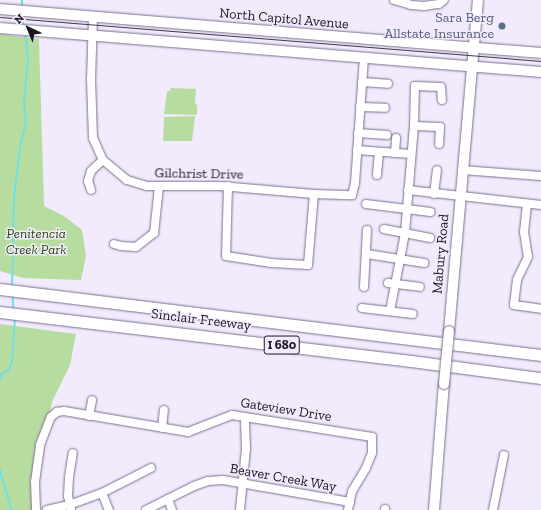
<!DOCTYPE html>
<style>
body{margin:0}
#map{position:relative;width:541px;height:510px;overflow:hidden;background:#f2eafd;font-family:"Zilla Slab",serif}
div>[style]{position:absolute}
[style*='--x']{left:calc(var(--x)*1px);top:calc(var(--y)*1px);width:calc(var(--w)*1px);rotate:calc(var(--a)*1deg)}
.green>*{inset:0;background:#b7dca0}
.stream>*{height:1.5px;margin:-0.75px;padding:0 0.75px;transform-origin:0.75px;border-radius:0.75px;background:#6fe0e4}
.roads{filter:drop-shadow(0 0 1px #7b6f8b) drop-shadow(0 0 1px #7b6f8b)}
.minor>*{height:8px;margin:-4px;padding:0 4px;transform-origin:4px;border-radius:4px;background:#fff}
.major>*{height:10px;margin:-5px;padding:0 5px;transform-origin:5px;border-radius:5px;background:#fff}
.highway>*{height:11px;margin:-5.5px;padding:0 5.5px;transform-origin:5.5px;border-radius:5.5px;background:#fff}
.tram>*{height:1px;margin:-0.5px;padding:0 0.5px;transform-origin:0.5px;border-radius:0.5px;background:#403a47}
.bridges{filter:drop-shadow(0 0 1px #7b6f8b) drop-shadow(0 0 1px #7b6f8b)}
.major-bridge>*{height:10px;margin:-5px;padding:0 5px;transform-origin:5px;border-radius:5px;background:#fff}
.dots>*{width:11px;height:11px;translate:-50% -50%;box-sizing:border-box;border:2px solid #f2eafd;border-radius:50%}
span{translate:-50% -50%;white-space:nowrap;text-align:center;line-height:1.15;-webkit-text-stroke:3px #f2eafd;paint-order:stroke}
.shield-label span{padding:1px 3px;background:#f2eafd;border:1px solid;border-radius:3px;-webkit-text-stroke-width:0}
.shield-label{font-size:13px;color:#1b1621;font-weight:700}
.service-label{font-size:14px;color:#4e5e75}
.right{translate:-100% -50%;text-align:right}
.street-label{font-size:14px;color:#1b1621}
.park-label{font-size:14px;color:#244900;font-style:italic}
.north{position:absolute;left:8px;top:8px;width:40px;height:40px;-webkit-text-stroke:3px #f2eafd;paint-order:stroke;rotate:316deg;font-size:11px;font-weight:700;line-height:16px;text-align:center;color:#1b1621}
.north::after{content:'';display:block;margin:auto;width:14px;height:18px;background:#1b1621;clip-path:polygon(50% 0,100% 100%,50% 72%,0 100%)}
</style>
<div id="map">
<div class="green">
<i style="clip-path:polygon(0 34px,39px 39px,44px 206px,64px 216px,82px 230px,86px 256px,81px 280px,23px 278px,0 271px)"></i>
<i style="clip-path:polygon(171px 88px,196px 89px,195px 104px,197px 105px,197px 115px,164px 114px,167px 91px,170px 91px)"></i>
<i style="clip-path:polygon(195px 116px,192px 141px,163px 141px,164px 117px)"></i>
<i style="clip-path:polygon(0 324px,76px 334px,70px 365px,52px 402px,50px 412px,36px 441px,31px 482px,34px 510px,0 510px)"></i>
</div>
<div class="stream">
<i style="--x:22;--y:6;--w:6;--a:-90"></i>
<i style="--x:22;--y:14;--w:12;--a:81"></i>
<i style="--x:12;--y:286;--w:87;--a:-88.7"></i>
<i style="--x:14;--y:199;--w:52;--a:-83.4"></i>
<i style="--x:20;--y:147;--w:25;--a:-76"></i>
<i style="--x:26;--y:123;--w:20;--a:-96"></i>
<i style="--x:24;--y:103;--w:46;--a:-85"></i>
<i style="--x:28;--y:57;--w:23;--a:-97"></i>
<i style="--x:13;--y:296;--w:14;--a:86"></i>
<i style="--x:0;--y:380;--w:5;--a:-79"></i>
<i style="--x:1;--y:375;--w:10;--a:-37"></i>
<i style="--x:9;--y:369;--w:8;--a:-67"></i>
<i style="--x:12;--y:362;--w:44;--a:-86.1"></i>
<i style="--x:0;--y:469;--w:43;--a:73.7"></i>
</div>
<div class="roads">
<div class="minor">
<i style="--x:394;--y:0;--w:18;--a:16"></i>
<i style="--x:411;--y:5;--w:13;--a:4"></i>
<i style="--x:424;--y:6;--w:15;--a:-8"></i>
<i style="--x:439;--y:4;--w:6;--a:-39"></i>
<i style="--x:93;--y:17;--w:62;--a:91.8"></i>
<i style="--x:91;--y:79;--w:59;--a:88.1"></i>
<i style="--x:93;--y:138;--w:24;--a:66"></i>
<i style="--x:103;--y:160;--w:31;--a:40"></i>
<i style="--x:127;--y:180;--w:21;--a:17"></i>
<i style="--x:147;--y:186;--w:73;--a:0"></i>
<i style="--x:220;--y:186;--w:94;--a:4.9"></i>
<i style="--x:314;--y:194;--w:38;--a:2"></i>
<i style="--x:352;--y:195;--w:12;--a:-76"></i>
<i style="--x:355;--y:183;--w:126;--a:-85.9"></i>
<i style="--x:362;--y:82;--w:26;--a:4"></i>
<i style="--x:360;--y:107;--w:25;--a:2"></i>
<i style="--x:414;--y:126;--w:26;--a:2"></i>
<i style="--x:440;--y:127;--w:17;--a:93"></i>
<i style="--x:358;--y:133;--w:29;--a:4"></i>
<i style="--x:357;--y:150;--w:54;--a:4.2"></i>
<i style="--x:395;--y:153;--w:15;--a:-86"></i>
<i style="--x:462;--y:170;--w:79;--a:4.3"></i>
<i style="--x:377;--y:175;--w:23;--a:-85"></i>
<i style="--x:228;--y:186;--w:70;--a:91.6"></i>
<i style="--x:226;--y:256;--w:46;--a:8.8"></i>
<i style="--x:271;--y:263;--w:37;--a:3"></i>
<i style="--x:308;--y:265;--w:71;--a:-85.2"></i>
<i style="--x:91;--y:190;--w:9;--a:-108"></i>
<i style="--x:88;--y:181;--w:10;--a:-73"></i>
<i style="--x:91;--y:171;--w:16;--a:-43"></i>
<i style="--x:408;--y:190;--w:134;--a:6.4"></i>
<i style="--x:434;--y:194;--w:24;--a:-83"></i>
<i style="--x:366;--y:204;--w:65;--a:7"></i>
<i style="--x:527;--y:204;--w:28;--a:96"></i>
<i style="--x:524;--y:232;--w:25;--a:81"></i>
<i style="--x:528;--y:257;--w:25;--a:116"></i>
<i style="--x:517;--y:280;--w:25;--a:97"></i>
<i style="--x:514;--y:305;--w:27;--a:8"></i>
<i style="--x:384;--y:229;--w:47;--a:11.1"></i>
<i style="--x:114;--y:244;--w:7;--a:16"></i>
<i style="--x:121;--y:246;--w:15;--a:4"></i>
<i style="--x:136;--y:247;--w:23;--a:-38"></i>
<i style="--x:154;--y:233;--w:46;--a:-83.8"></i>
<i style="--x:367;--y:254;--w:58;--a:9"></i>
<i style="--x:388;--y:283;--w:32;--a:7"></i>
<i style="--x:364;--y:287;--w:57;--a:-87"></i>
<i style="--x:362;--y:308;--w:51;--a:6.7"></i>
<i style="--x:390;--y:311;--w:79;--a:-79.1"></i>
<i style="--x:405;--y:233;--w:107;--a:-85.2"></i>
<i style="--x:414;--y:126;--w:40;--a:-88.6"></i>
<i style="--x:415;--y:86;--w:26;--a:2"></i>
<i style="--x:441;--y:87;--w:13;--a:86"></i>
<i style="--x:89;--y:416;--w:16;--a:-79"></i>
<i style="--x:162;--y:428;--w:18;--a:-84"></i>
<i style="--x:102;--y:493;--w:18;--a:68"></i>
<i style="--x:168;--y:499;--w:12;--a:70"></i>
<i style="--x:71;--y:509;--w:13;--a:-103"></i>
<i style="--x:68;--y:496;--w:19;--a:-87"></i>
<i style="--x:69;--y:477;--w:24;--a:-81"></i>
<i style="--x:36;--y:510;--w:28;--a:-92"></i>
<i style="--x:35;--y:482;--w:37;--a:-82"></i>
<i style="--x:40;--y:445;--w:30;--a:-69"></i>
<i style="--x:51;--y:417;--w:8;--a:-40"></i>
<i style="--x:57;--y:412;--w:7;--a:-8"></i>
<i style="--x:64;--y:411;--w:126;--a:9.6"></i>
<i style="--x:188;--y:432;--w:47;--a:-21.1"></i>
<i style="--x:232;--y:415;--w:142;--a:8.9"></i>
<i style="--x:372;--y:437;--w:16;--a:90"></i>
<i style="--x:372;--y:453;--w:16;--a:112"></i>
<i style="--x:366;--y:468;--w:27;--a:121"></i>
<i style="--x:352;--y:491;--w:19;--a:102"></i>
<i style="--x:47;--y:510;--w:23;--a:-13"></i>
<i style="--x:69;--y:505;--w:35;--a:-20"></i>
<i style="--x:102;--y:493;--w:55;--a:-27"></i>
<i style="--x:146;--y:510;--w:54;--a:-26.6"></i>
<i style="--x:194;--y:486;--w:15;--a:-20"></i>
<i style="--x:208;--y:481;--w:15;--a:-4"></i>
<i style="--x:223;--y:480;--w:129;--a:9.8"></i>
<i style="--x:240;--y:510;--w:61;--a:-84.4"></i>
<i style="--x:246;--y:449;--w:32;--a:-92"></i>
<i style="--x:385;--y:510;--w:1;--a:-90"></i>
<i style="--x:493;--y:510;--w:56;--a:-78.7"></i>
</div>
<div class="major">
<i style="--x:0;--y:9;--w:543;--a:4.65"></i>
<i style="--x:0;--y:28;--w:543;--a:4.65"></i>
<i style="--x:449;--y:331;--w:332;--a:-85"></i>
<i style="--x:434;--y:510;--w:126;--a:-85.5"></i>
</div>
<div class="highway">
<i style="--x:0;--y:289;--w:545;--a:6.96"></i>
<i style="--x:0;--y:312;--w:414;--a:6.8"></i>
<i style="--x:411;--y:361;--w:131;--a:7.5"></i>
</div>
</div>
<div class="tram">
<i style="--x:0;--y:17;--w:543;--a:4.65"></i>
</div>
<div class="bridges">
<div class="major-bridge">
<i style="--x:444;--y:384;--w:53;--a:-84.6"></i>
</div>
</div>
<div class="dots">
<i style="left:502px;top:26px;background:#5c6f8a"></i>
</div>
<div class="shield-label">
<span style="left:282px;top:345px">I 680</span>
</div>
<div class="service-label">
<span class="right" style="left:494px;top:26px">Sara Berg<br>Allstate Insurance</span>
</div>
<div class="street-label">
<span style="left:284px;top:19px;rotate:5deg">North Capitol Avenue</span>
<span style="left:199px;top:174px;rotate:1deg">Gilchrist Drive</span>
<span style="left:441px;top:254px;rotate:-85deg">Mabury Road</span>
<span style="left:201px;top:320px;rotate:7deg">Sinclair Freeway</span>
<span style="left:286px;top:410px;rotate:9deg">Gateview Drive</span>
<span style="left:283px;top:478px;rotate:10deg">Beaver Creek Way</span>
</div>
<div class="park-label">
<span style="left:36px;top:242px">Penitencia<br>Creek Park</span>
</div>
<div class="north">N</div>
</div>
